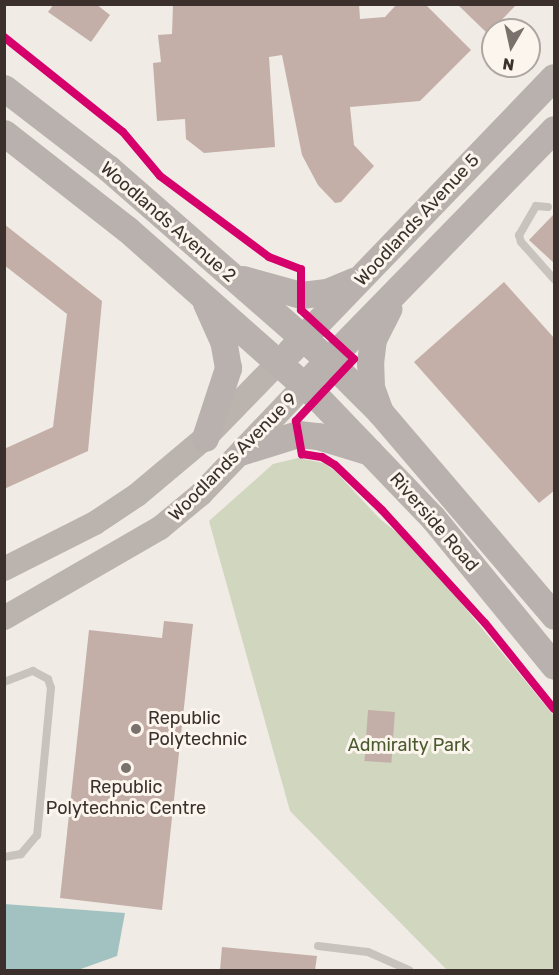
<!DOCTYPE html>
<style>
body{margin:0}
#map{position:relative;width:559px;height:975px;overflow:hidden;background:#f0ebe5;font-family:Rubik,sans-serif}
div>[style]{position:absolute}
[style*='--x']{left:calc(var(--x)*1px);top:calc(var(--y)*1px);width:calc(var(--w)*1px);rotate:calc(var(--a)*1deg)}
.green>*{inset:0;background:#d1d6bf}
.water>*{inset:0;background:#a1c2c1}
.building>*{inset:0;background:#c3afa7;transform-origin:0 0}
.service>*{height:8px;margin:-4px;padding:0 4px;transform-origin:4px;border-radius:4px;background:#c9c3be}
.secondary>*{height:24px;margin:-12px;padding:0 12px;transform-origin:12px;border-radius:12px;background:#bab3ae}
.primary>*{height:27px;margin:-13.5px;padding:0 13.5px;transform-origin:13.5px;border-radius:13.5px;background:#b8b1ad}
.cycleway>*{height:8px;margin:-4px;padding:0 4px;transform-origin:4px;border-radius:4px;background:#d6006c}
.dots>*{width:16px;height:16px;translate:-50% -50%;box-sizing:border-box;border:3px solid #fbf5ee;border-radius:50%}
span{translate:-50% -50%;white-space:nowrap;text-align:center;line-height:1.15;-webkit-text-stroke:6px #fbf5ee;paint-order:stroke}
.street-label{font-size:18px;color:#3b302b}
.poi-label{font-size:18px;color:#3b302b}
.left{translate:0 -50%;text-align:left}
.park-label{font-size:18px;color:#4a5a2e}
.frame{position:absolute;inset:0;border:6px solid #3b302b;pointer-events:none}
.north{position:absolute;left:481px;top:18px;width:60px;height:60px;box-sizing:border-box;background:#fbf5ee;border:2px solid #aea6a0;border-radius:50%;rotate:189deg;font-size:16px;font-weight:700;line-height:24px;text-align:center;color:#3b302b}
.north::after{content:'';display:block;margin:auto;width:21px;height:27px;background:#7a716c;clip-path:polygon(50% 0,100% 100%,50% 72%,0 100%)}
</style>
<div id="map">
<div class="green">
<i style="clip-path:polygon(298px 458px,324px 463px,335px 471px,380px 519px,416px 548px,554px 716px,554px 970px,447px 970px,290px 811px,209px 521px,273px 464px)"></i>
</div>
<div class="water">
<i style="clip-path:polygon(4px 904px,125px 913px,117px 956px,78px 970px,5px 970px)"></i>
</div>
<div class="building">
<i style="clip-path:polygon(54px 4px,96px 4px,110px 15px,91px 42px,48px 12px)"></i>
<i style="clip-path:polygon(359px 4px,360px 19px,385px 17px,397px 4px,425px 4px,471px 50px,420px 101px,350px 107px,354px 145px,374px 166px,341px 202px,335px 203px,318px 185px,302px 155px,282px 55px,269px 57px,275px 147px,204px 153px,186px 139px,185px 119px,157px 121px,153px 63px,161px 62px,158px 35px,172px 34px,173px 5px)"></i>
<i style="clip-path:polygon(457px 4px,517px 4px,488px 34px)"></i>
<i style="clip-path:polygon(555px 213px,555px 264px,529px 240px)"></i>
<i style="clip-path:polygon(4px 224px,102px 301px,88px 451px,4px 489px,4px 449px,53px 427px,67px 314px,4px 265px)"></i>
<i style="clip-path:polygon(504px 282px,555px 339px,555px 490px,539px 503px,414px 362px)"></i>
<i style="clip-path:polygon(164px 621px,193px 624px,162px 910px,60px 898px,89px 630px,162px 638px)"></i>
<i style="left:368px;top:710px;width:27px;height:51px;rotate:4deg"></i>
<i style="clip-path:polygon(222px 947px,317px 956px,315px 970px,220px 970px)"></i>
</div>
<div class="service">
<i style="--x:548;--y:207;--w:12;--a:-175"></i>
<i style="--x:536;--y:206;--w:34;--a:120"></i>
<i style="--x:519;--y:235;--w:7;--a:74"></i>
<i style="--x:521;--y:242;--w:50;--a:48.3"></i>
<i style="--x:4;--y:682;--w:31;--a:-21"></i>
<i style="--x:33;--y:671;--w:17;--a:28"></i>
<i style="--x:48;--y:679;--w:9;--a:72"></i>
<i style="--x:51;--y:688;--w:148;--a:95.4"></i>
<i style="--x:37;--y:835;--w:25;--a:130"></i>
<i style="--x:21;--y:854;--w:17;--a:170"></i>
<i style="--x:318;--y:946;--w:50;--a:6.8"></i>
<i style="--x:368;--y:952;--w:45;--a:23.7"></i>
</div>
<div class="secondary">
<i style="--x:4;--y:569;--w:102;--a:-26.8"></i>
<i style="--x:95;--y:523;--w:50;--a:-33.7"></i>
<i style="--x:137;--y:495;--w:89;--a:-40"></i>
<i style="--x:205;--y:438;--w:106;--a:-45.8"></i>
<i style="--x:4;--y:618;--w:180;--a:-30"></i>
<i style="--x:160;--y:528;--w:53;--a:-39.7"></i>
<i style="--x:201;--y:494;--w:149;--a:-46.4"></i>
</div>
<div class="primary">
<i style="--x:4;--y:88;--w:131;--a:37.6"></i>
<i style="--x:108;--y:168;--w:292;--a:41.1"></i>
<i style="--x:328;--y:360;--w:74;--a:45"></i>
<i style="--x:380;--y:412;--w:268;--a:49.5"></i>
<i style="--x:4;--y:133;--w:156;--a:38"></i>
<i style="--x:127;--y:229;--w:252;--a:41.5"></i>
<i style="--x:316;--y:396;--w:169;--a:46.2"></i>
<i style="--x:433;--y:518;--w:191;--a:50.7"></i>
<i style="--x:243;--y:279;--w:60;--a:15.4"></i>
<i style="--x:301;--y:295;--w:26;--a:-7"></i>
<i style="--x:327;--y:292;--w:28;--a:-23"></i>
<i style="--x:290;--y:351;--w:380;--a:-46.1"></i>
<i style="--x:315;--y:374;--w:342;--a:-45.7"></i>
<i style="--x:380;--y:412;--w:27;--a:-110"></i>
<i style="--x:371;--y:387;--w:24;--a:-92"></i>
<i style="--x:370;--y:363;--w:24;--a:-83"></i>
<i style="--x:373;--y:339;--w:34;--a:-63"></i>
<i style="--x:205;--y:438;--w:74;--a:-71.8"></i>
<i style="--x:228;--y:368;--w:27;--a:-100"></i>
<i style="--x:223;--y:341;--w:42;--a:-114.1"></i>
<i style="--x:243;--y:451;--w:58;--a:-17.2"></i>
<i style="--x:298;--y:434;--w:20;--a:6"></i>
<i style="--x:318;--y:436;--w:54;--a:17.1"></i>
</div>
<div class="cycleway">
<i style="--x:4;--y:37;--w:152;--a:38.6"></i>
<i style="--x:123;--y:132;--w:57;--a:49.9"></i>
<i style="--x:160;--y:176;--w:136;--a:36.6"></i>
<i style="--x:269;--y:257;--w:34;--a:21"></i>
<i style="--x:301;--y:269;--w:41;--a:90"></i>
<i style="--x:301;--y:310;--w:72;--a:42.8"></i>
<i style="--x:354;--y:359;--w:85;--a:133.1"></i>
<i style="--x:296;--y:421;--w:34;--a:80"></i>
<i style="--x:302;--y:454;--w:20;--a:9"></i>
<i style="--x:322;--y:457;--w:15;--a:32"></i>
<i style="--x:335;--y:465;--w:65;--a:43.8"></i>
<i style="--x:382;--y:510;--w:153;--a:47.7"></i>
<i style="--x:485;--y:623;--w:110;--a:51.3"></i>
</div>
<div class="dots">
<i style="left:136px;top:729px;background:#7a716c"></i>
<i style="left:126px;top:768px;background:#7a716c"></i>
</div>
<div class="street-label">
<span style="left:417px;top:220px;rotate:-47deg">Woodlands Avenue 5</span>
<span style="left:168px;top:222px;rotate:41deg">Woodlands Avenue 2</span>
<span style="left:233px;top:457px;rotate:-45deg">Woodlands Avenue 9</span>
<span style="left:434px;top:522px;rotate:49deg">Riverside Road</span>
</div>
<div class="poi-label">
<span class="left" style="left:148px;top:729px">Republic<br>Polytechnic</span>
<span style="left:126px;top:798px">Republic<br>Polytechnic Centre</span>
</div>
<div class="park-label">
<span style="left:409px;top:745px">Admiralty Park</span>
</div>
<div class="frame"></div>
<div class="north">N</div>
</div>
